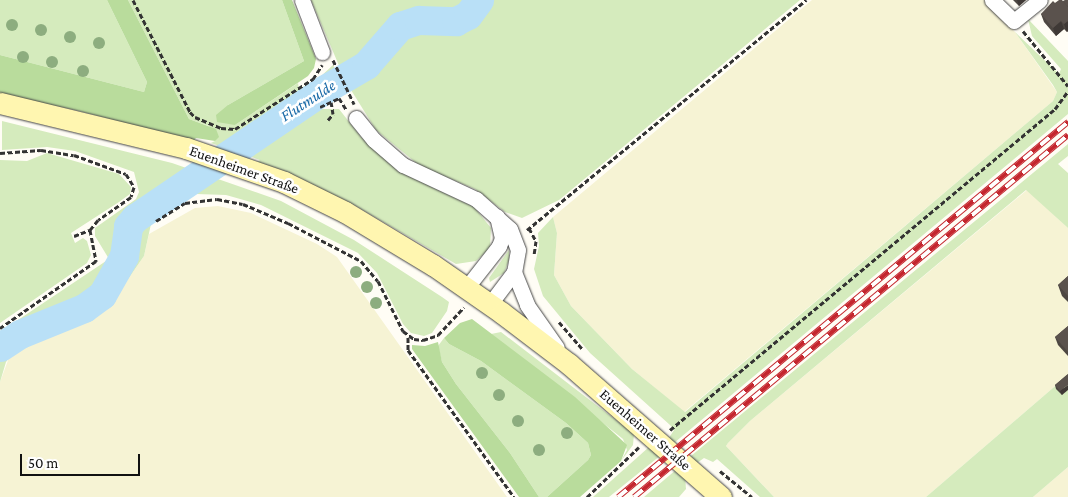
<!DOCTYPE html>
<meta charset="utf-8">
<style>
body{margin:0}
#map{position:relative;width:1068px;height:497px;overflow:hidden;background:#fffdf5;font-family:"Crimson Pro",serif}
div>[style]{position:absolute}
[style*='--x']{left:calc(var(--x)*1px);top:calc(var(--y)*1px);width:calc(var(--w)*1px);rotate:calc(var(--a)*1deg)}
.farmland>*{inset:0;background:#f6f3d4}
.green>*{inset:0;background:#d5ebbd}
.forest>*{inset:0;background:#b9dc9c}
.river>*{height:29px;margin:-14.5px;padding:0 14.5px;transform-origin:14.5px;border-radius:14.5px;background:#b9e0f7}
.path>*{height:3px;margin-top:-1.5px;transform-origin:0;background:repeating-linear-gradient(90deg,#333 0 5px,transparent 0 7.5px)}
.roads{filter:drop-shadow(0 0 1px #444) drop-shadow(0 0 1px #444)}
.street>*{height:15px;margin:-7.5px;padding:0 7.5px;transform-origin:7.5px;border-radius:7.5px;background:#fff}
.secondary>*{height:21px;margin:-10.5px;padding:0 10.5px;transform-origin:10.5px;border-radius:10.5px;background:#fff6b0}
.rail>*{height:5.5px;margin-top:-2.75px;transform-origin:0;background:repeating-linear-gradient(90deg,#fff 0 11px,#c4262e 0 22px);box-sizing:border-box;border-block:1px solid #c4262e}
.trees>*{width:12px;height:12px;margin:-6px;border-radius:50%;background:#8dad7f}
.wall>*{inset:0;background:#4d4742}
.shaded-wall>*{inset:0;background:#3f3936}
.building>*{inset:0;background:#5a524d}
span{translate:-50% -50%;white-space:nowrap;text-align:center;line-height:1.15;-webkit-text-stroke:5px #fff;paint-order:stroke}
.street-label{font-size:15px;color:#111}
.water-label{font-size:16px;color:#1768a6;font-style:italic}
.scale{position:absolute;left:20px;top:454px;width:120px;height:22px;box-sizing:border-box;border:2px solid #111;border-top:0;padding-left:6px;font-size:15px;line-height:18px;white-space:nowrap;color:#111;-webkit-text-stroke:4px #fff;paint-order:stroke}
</style>
<div id="map">
<div class="farmland">
<i style="clip-path:polygon(812px 0,984px 0,1015px 32px,1057px 92px,1053px 101px,684px 412px,632px 369px,571px 306px,554px 275px,557px 233px,553px 217px)"></i>
<i style="clip-path:polygon(1027px 190px,1068px 228px,1068px 375px,926px 497px,774px 497px,726px 446px,728px 443px,750px 421px)"></i>
<i style="clip-path:polygon(218px 206px,251px 213px,317px 244px,337px 257px,507px 497px,0 497px,0 382px,10px 355px,33px 339px,81px 321px,104px 308px,122px 288px,144px 256px,149px 234px,195px 208px)"></i>
<i style="clip-path:polygon(1068px 467px,1068px 497px,1033px 497px)"></i>
</div>
<div class="green">
<i style="clip-path:polygon(0 0,107px 0,147px 82px,144px 92px,0 55px)"></i>
<i style="clip-path:polygon(128px 0,282px 0,304px 61px,228px 105px,235px 125px,298px 83px,299px 89px,319px 78px,333px 65px,347px 94px,338px 91px,319px 103px,317px 109px,339px 109px,361px 137px,398px 171px,474px 207px,491px 228px,490px 248px,476px 261px,456px 264px,354px 205px,257px 162px,260px 160px,211px 143px,215px 141px,209px 126px,189px 119px)"></i>
<i style="clip-path:polygon(311px 0,800px 0,559px 200px,522px 218px,505px 212px,475px 189px,420px 166px,376px 130px,346px 82px)"></i>
<i style="clip-path:polygon(1028px 19px,1068px 61px,1068px 114px,674px 443px,669px 438px,674px 430px,670px 425px,590px 353px,543px 296px,534px 269px,539px 246px,538px 233px,553px 217px,557px 233px,554px 275px,571px 306px,632px 369px,685px 412px,1053px 101px,1057px 92px,1053px 85px,1015px 32px,1059px 74px,1061px 69px,1032px 36px)"></i>
<i style="clip-path:polygon(2px 121px,172px 163px,281px 201px,354px 240px,442px 297px,449px 302px,447px 311px,432px 333px,424px 336px,411px 333px,403px 324px,377px 273px,358px 253px,261px 205px,226px 195px,196px 194px,153px 215px,144px 256px,115px 298px,81px 321px,33px 339px,17px 348px,6px 362px,0 382px,0 332px,109px 259px,95px 236px,95px 228px,136px 199px,139px 192px,134px 172px,75px 151px,47px 147px,2px 150px)"></i>
<i style="clip-path:polygon(1068px 144px,1068px 156px,1058px 164px,1068px 173px,1068px 228px,1026px 190px,750px 421px,728px 443px,726px 446px,774px 497px,760px 497px,717px 459px,713px 462px,704px 458px,697px 463px,691px 456px)"></i>
<i style="clip-path:polygon(47px 153px,119px 174px,131px 187px,130px 194px,119px 202px,71px 233px,75px 243px,83px 238px,87px 241px,91px 255px,87px 263px,0 323px,0 160px,27px 161px)"></i>
<i style="clip-path:polygon(509px 250px,509px 260px,504px 273px,490px 282px,489px 278px)"></i>
<i style="clip-path:polygon(501px 332px,634px 434px,633px 445px,621px 461px,627px 450px,623px 439px,491px 334px)"></i>
<i style="clip-path:polygon(444px 338px,449px 344px,481px 361px,566px 423px,588px 443px,591px 455px,588px 460px,547px 497px,539px 497px,510px 453px,456px 384px,442px 362px,438px 346px)"></i>
<i style="clip-path:polygon(1068px 375px,1068px 467px,1033px 497px,926px 497px)"></i>
<i style="clip-path:polygon(649px 447px,661px 455px,609px 497px,593px 497px)"></i>
<i style="clip-path:polygon(677px 469px,685px 477px,686px 489px,679px 497px,644px 497px)"></i>
</div>
<div class="forest">
<i style="clip-path:polygon(107px 0,128px 0,189px 119px,216px 129px,219px 137px,215px 141px,196px 138px,193px 141px,79px 111px,0 94px,0 55px,144px 92px,147px 82px)"></i>
<i style="clip-path:polygon(282px 0,292px 0,316px 59px,314px 68px,308px 76px,235px 125px,217px 122px,216px 115px,228px 105px,304px 61px)"></i>
<i style="clip-path:polygon(472px 319px,575px 397px,627px 445px,621px 461px,580px 497px,547px 497px,588px 460px,591px 455px,588px 443px,566px 423px,481px 361px,449px 344px,444px 338px,460px 323px)"></i>
<i style="clip-path:polygon(438px 342px,442px 362px,456px 384px,510px 453px,539px 497px,519px 497px,412px 349px,412px 345px,425px 346px)"></i>
</div>
<div class="river">
<i style="--x:0;--y:347;--w:24;--a:-33"></i>
<i style="--x:20;--y:334;--w:69;--a:-22.1"></i>
<i style="--x:84;--y:308;--w:22;--a:-36"></i>
<i style="--x:102;--y:295;--w:45;--a:-60.6"></i>
<i style="--x:124;--y:256;--w:30;--a:-82"></i>
<i style="--x:128;--y:226;--w:11;--a:-49"></i>
<i style="--x:135;--y:218;--w:230;--a:-34.2"></i>
<i style="--x:325;--y:89;--w:48;--a:-30.3"></i>
<i style="--x:366;--y:65;--w:52;--a:-48.9"></i>
<i style="--x:400;--y:26;--w:20;--a:-18"></i>
<i style="--x:419;--y:20;--w:37;--a:2"></i>
<i style="--x:456;--y:21;--w:13;--a:-27"></i>
<i style="--x:468;--y:15;--w:19;--a:-54"></i>
</div>
<div class="path">
<i style="--x:133;--y:0;--w:126;--a:63"></i>
<i style="--x:190;--y:112;--w:7;--a:45"></i>
<i style="--x:195;--y:117;--w:28;--a:23"></i>
<i style="--x:221;--y:128;--w:14;--a:4"></i>
<i style="--x:235;--y:129;--w:93;--a:-32.7"></i>
<i style="--x:313;--y:79;--w:17;--a:-57"></i>
<i style="--x:1023;--y:31;--w:71;--a:50.7"></i>
<i style="--x:333;--y:60;--w:49;--a:64.5"></i>
<i style="--x:320;--y:107;--w:21;--a:-25"></i>
<i style="--x:339;--y:98;--w:13;--a:58"></i>
<i style="--x:328;--y:120;--w:8;--a:-50"></i>
<i style="--x:333;--y:114;--w:12;--a:-99"></i>
<i style="--x:0;--y:153;--w:41;--a:-4.2"></i>
<i style="--x:41;--y:150;--w:33;--a:9"></i>
<i style="--x:74;--y:155;--w:55;--a:20.1"></i>
<i style="--x:126;--y:174;--w:15;--a:58"></i>
<i style="--x:134;--y:187;--w:10;--a:107"></i>
<i style="--x:131;--y:197;--w:40;--a:145.1"></i>
<i style="--x:98;--y:220;--w:13;--a:129"></i>
<i style="--x:90;--y:230;--w:32;--a:79"></i>
<i style="--x:96;--y:261;--w:117;--a:145.1"></i>
<i style="--x:156;--y:221;--w:34;--a:-32"></i>
<i style="--x:185;--y:203;--w:32;--a:-7"></i>
<i style="--x:217;--y:199;--w:26;--a:11"></i>
<i style="--x:243;--y:204;--w:49;--a:22.9"></i>
<i style="--x:288;--y:223;--w:82;--a:27.5"></i>
<i style="--x:361;--y:261;--w:26;--a:50"></i>
<i style="--x:378;--y:281;--w:56;--a:63.4"></i>
<i style="--x:403;--y:331;--w:14;--a:36"></i>
<i style="--x:414;--y:339;--w:9;--a:6"></i>
<i style="--x:423;--y:340;--w:16;--a:-18"></i>
<i style="--x:438;--y:335;--w:38;--a:-47"></i>
<i style="--x:529;--y:228;--w:15;--a:62"></i>
<i style="--x:536;--y:241;--w:14;--a:98"></i>
<i style="--x:527;--y:230;--w:362;--a:-39.5"></i>
<i style="--x:74;--y:236;--w:17;--a:-21"></i>
<i style="--x:559;--y:322;--w:37;--a:49"></i>
<i style="--x:408;--y:337;--w:13;--a:90"></i>
<i style="--x:408;--y:350;--w:181;--a:54.2"></i>
<i style="--x:670;--y:430;--w:501;--a:-39.82"></i>
<i style="--x:1055;--y:109;--w:22;--a:-54"></i>
<i style="--x:720;--y:471;--w:41;--a:39.1"></i>
<i style="--x:587;--y:497;--w:72;--a:-43.9"></i>
</div>
<div class="roads">
<div class="street">
<i style="--x:302;--y:0;--w:56;--a:69"></i>
<i style="--x:992;--y:0;--w:30;--a:44"></i>
<i style="--x:1014;--y:21;--w:33;--a:-39"></i>
<i style="--x:356;--y:118;--w:28;--a:51"></i>
<i style="--x:374;--y:140;--w:38;--a:41"></i>
<i style="--x:403;--y:165;--w:81;--a:25"></i>
<i style="--x:476;--y:199;--w:45;--a:41.4"></i>
<i style="--x:510;--y:229;--w:22;--a:69"></i>
<i style="--x:518;--y:250;--w:22;--a:100"></i>
<i style="--x:514;--y:272;--w:40;--a:127"></i>
<i style="--x:514;--y:272;--w:35;--a:68"></i>
<i style="--x:527;--y:305;--w:52;--a:55.1"></i>
<i style="--x:467;--y:287;--w:52;--a:-52"></i>
<i style="--x:499;--y:246;--w:9;--a:-69"></i>
<i style="--x:502;--y:238;--w:22;--a:-103"></i>
</div>
<div class="secondary">
<i style="--x:0;--y:103;--w:191;--a:13.6"></i>
<i style="--x:186;--y:148;--w:104;--a:19.1"></i>
<i style="--x:284;--y:182;--w:68;--a:26.2"></i>
<i style="--x:345;--y:212;--w:103;--a:31.1"></i>
<i style="--x:433;--y:265;--w:84;--a:34.8"></i>
<i style="--x:502;--y:313;--w:84;--a:37.3"></i>
<i style="--x:569;--y:364;--w:202;--a:41.2"></i>
</div>
</div>
<div class="rail">
<i style="--x:618;--y:497;--w:586;--a:-39.81"></i>
<i style="--x:634;--y:497;--w:565;--a:-39.83"></i>
</div>
<div class="trees">
<i style="left:12px;top:25px"></i>
<i style="left:41px;top:30px"></i>
<i style="left:70px;top:37px"></i>
<i style="left:99px;top:43px"></i>
<i style="left:23px;top:57px"></i>
<i style="left:52px;top:62px"></i>
<i style="left:83px;top:71px"></i>
<i style="left:356px;top:272px"></i>
<i style="left:367px;top:287px"></i>
<i style="left:376px;top:303px"></i>
<i style="left:482px;top:373px"></i>
<i style="left:499px;top:395px"></i>
<i style="left:518px;top:421px"></i>
<i style="left:567px;top:433px"></i>
<i style="left:539px;top:450px"></i>
</div>
<div class="wall">
<i style="clip-path:polygon(1013px 0,1026px 0,1019px 6px)"></i>
<i style="clip-path:polygon(1068px 0,1068px 31px,1067px 32px,1064px 29px,1056px 36px,1044px 22px,1041px 14px,1055px 3px)"></i>
<i style="clip-path:polygon(1068px 276px,1068px 302px,1062px 296px,1058px 285px)"></i>
<i style="clip-path:polygon(1068px 326px,1068px 356px,1058px 345px,1055px 337px)"></i>
<i style="clip-path:polygon(1068px 374px,1062px 395px,1056px 389px,1055px 385px)"></i>
</div>
<div class="shaded-wall">
<i style="clip-path:polygon(1017px 0,1026px 0,1019px 6px)"></i>
<i style="clip-path:polygon(1061px 21px,1064px 29px,1056px 36px,1053px 28px)"></i>
<i style="clip-path:polygon(1068px 21px,1068px 31px,1067px 32px,1064px 24px)"></i>
<i style="clip-path:polygon(1068px 385px,1068px 390px,1062px 395px,1060px 391px)"></i>
</div>
<div class="building">
<i style="clip-path:polygon(1059px 0,1062px 0,1068px 7px,1068px 21px,1064px 24px,1061px 21px,1053px 28px,1041px 14px,1053px 1px,1055px 3px)"></i>
<i style="clip-path:polygon(1065px 0,1068px 0,1068px 7px,1063px 1px)"></i>
<i style="clip-path:polygon(1068px 276px,1068px 296px,1058px 285px)"></i>
<i style="clip-path:polygon(1068px 326px,1068px 352px,1055px 337px)"></i>
<i style="clip-path:polygon(1068px 374px,1068px 385px,1060px 391px,1055px 385px)"></i>
</div>
<div class="street-label">
<span style="left:244px;top:170px;rotate:20deg">Euenheimer Straße</span>
<span style="left:645px;top:430px;rotate:41deg">Euenheimer Straße</span>
</div>
<div class="water-label">
<span style="left:308px;top:101px;rotate:-33deg">Flutmulde</span>
</div>
<div class="scale">50 m</div>
</div>
